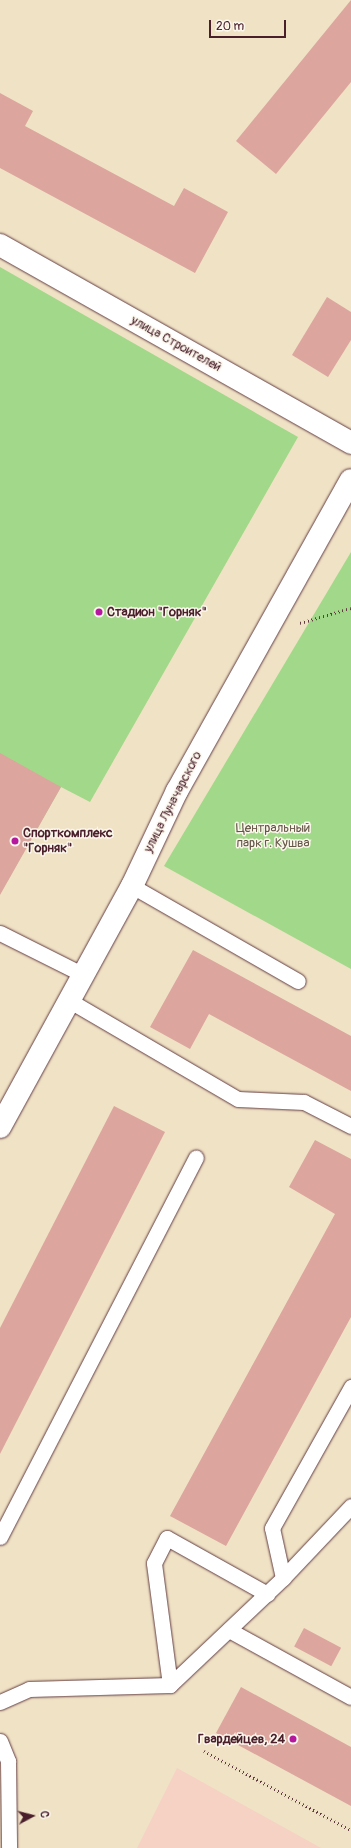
<!DOCTYPE html>
<meta charset="utf-8">
<style>
body{margin:0}
#map{position:relative;width:351px;height:1848px;overflow:hidden;background:#f0e2c5;font-family:Pangolin,sans-serif}
div>[style]{position:absolute}
[style*='--x']{left:calc(var(--x)*1px);top:calc(var(--y)*1px);width:calc(var(--w)*1px);rotate:calc(var(--a)*1deg)}
.built>*{inset:0;background:#f6d2c4}
.green>*{inset:0;background:#a2d889}
.building>*{inset:0;background:#dca59e;transform-origin:0 0}
.path>*{height:2.5px;margin-top:-1.25px;transform-origin:0;background:repeating-linear-gradient(90deg,#633c42 0 1px,transparent 0 4px)}
.roads{filter:drop-shadow(0 0 1px #633c42) drop-shadow(0 0 1px #633c42)}
.lane>*{height:15px;margin:-7.5px;padding:0 7.5px;transform-origin:7.5px;border-radius:7.5px;background:#fff}
.street>*{height:22px;margin:-11px;padding:0 11px;transform-origin:11px;border-radius:11px;background:#fff}
.primary>*{height:22px;margin:-11px;padding:0 11px;transform-origin:11px;border-radius:11px;background:#fff}
.dots>*{width:11px;height:11px;translate:-50% -50%;box-sizing:border-box;border:2px solid #fbf7ec;border-radius:50%}
span{translate:-50% -50%;white-space:nowrap;text-align:center;line-height:1.15;-webkit-text-stroke:3px #fbf7ec;paint-order:stroke}
.street-label{font-size:13px;color:#4a1f2b}
.poi-label{font-size:13px;color:#4a1f2b;font-weight:700}
.left{translate:0 -50%;text-align:left}
.right{translate:-100% -50%;text-align:right}
.park-label{font-size:13px;color:#645647}
.north{position:absolute;left:12px;top:1796px;width:40px;height:40px;-webkit-text-stroke:3px #fbf7ec;paint-order:stroke;rotate:83deg;font-size:11px;font-weight:700;line-height:16px;text-align:center;color:#4a1f2b}
.north::after{content:'';display:block;margin:auto;width:14px;height:18px;background:#4a1f2b;clip-path:polygon(50% 0,100% 100%,50% 72%,0 100%)}
.scale{position:absolute;left:209px;top:20px;width:77px;height:18px;box-sizing:border-box;border:2px solid #4a1f2b;border-top:0;padding-left:5px;font-size:12px;line-height:14px;white-space:nowrap;color:#4a1f2b;-webkit-text-stroke:3px #fbf7ec;paint-order:stroke}
</style>
<div id="map">
<div class="built">
<i style="clip-path:polygon(177px 1768px,321px 1848px,137px 1848px)"></i>
</div>
<div class="green">
<i style="clip-path:polygon(0 267px,298px 437px,90px 802px,61px 787px,0 894px)"></i>
<i style="clip-path:polygon(351px 552px,351px 969px,164px 866px)"></i>
</div>
<div class="building">
<i style="clip-path:polygon(351px 0,351px 82px,276px 174px,236px 141px)"></i>
<i style="clip-path:polygon(0 93px,33px 111px,25px 126px,174px 206px,184px 188px,228px 212px,195px 273px,0 168px)"></i>
<i style="clip-path:polygon(327px 297px,351px 312px,351px 340px,328px 377px,292px 355px)"></i>
<i style="clip-path:polygon(0 753px,61px 787px,0 895px)"></i>
<i style="clip-path:polygon(193px 950px,351px 1036px,351px 1091px,209px 1014px,190px 1049px,150px 1027px)"></i>
<i style="clip-path:polygon(114px 1106px,165px 1132px,0 1454px,0 1328px)"></i>
<i style="clip-path:polygon(315px 1140px,351px 1159px,351px 1317px,226px 1546px,170px 1516px,335px 1214px,289px 1187px)"></i>
<i style="left:304px;top:1628px;width:42px;height:21px;rotate:28deg"></i>
<i style="clip-path:polygon(241px 1687px,351px 1747px,351px 1806px,216px 1733px)"></i>
</div>
<div class="path">
<i style="--x:300;--y:623;--w:53;--a:-16.4"></i>
<i style="--x:204;--y:1751;--w:167;--a:28.3"></i>
</div>
<div class="roads">
<div class="lane">
<i style="--x:132;--y:886;--w:191;--a:29.8"></i>
<i style="--x:0;--y:933;--w:94;--a:26.6"></i>
<i style="--x:70;--y:1001;--w:194;--a:30.3"></i>
<i style="--x:238;--y:1099;--w:66;--a:2.6"></i>
<i style="--x:304;--y:1102;--w:53;--a:27.1"></i>
<i style="--x:0;--y:1537;--w:427;--a:-62.7"></i>
<i style="--x:283;--y:1578;--w:51;--a:-102.4"></i>
<i style="--x:272;--y:1528;--w:162;--a:-60.7"></i>
<i style="--x:229;--y:1630;--w:139;--a:28.8"></i>
<i style="--x:170;--y:1685;--w:123;--a:-97.5"></i>
<i style="--x:154;--y:1563;--w:28;--a:-63"></i>
<i style="--x:167;--y:1538;--w:115;--a:29.2"></i>
<i style="--x:0;--y:1702;--w:32;--a:-24"></i>
<i style="--x:29;--y:1689;--w:141;--a:-1.6"></i>
<i style="--x:170;--y:1685;--w:156;--a:-43.4"></i>
<i style="--x:283;--y:1578;--w:99;--a:-46.6"></i>
<i style="--x:0;--y:1741;--w:22;--a:68"></i>
<i style="--x:8;--y:1761;--w:87;--a:89.3"></i>
</div>
<div class="street">
<i style="--x:0;--y:245;--w:403;--a:29.4"></i>
</div>
<div class="primary">
<i style="--x:0;--y:1127;--w:275;--a:-61.3"></i>
<i style="--x:132;--y:886;--w:105;--a:-64.7"></i>
<i style="--x:177;--y:791;--w:356;--a:-60.8"></i>
</div>
</div>
<div class="dots">
<i style="left:99px;top:612px;background:#b5179e"></i>
<i style="left:15px;top:841px;background:#b5179e"></i>
<i style="left:293px;top:1739px;background:#b5179e"></i>
</div>
<div class="street-label">
<span style="left:176px;top:344px;rotate:29deg">улица Строителей</span>
<span style="left:173px;top:802px;rotate:-63deg">улица Луначарского</span>
</div>
<div class="poi-label">
<span class="left" style="left:107px;top:612px">Стадион "Горняк"</span>
<span class="left" style="left:23px;top:841px">Спорткомплекс<br>"Горняк"</span>
<span class="right" style="left:285px;top:1739px">Гвардейцев, 24</span>
</div>
<div class="park-label">
<span style="left:273px;top:836px">Центральный<br>парк г. Кушва</span>
</div>
<div class="north">С</div>
<div class="scale">20 m</div>
</div>
